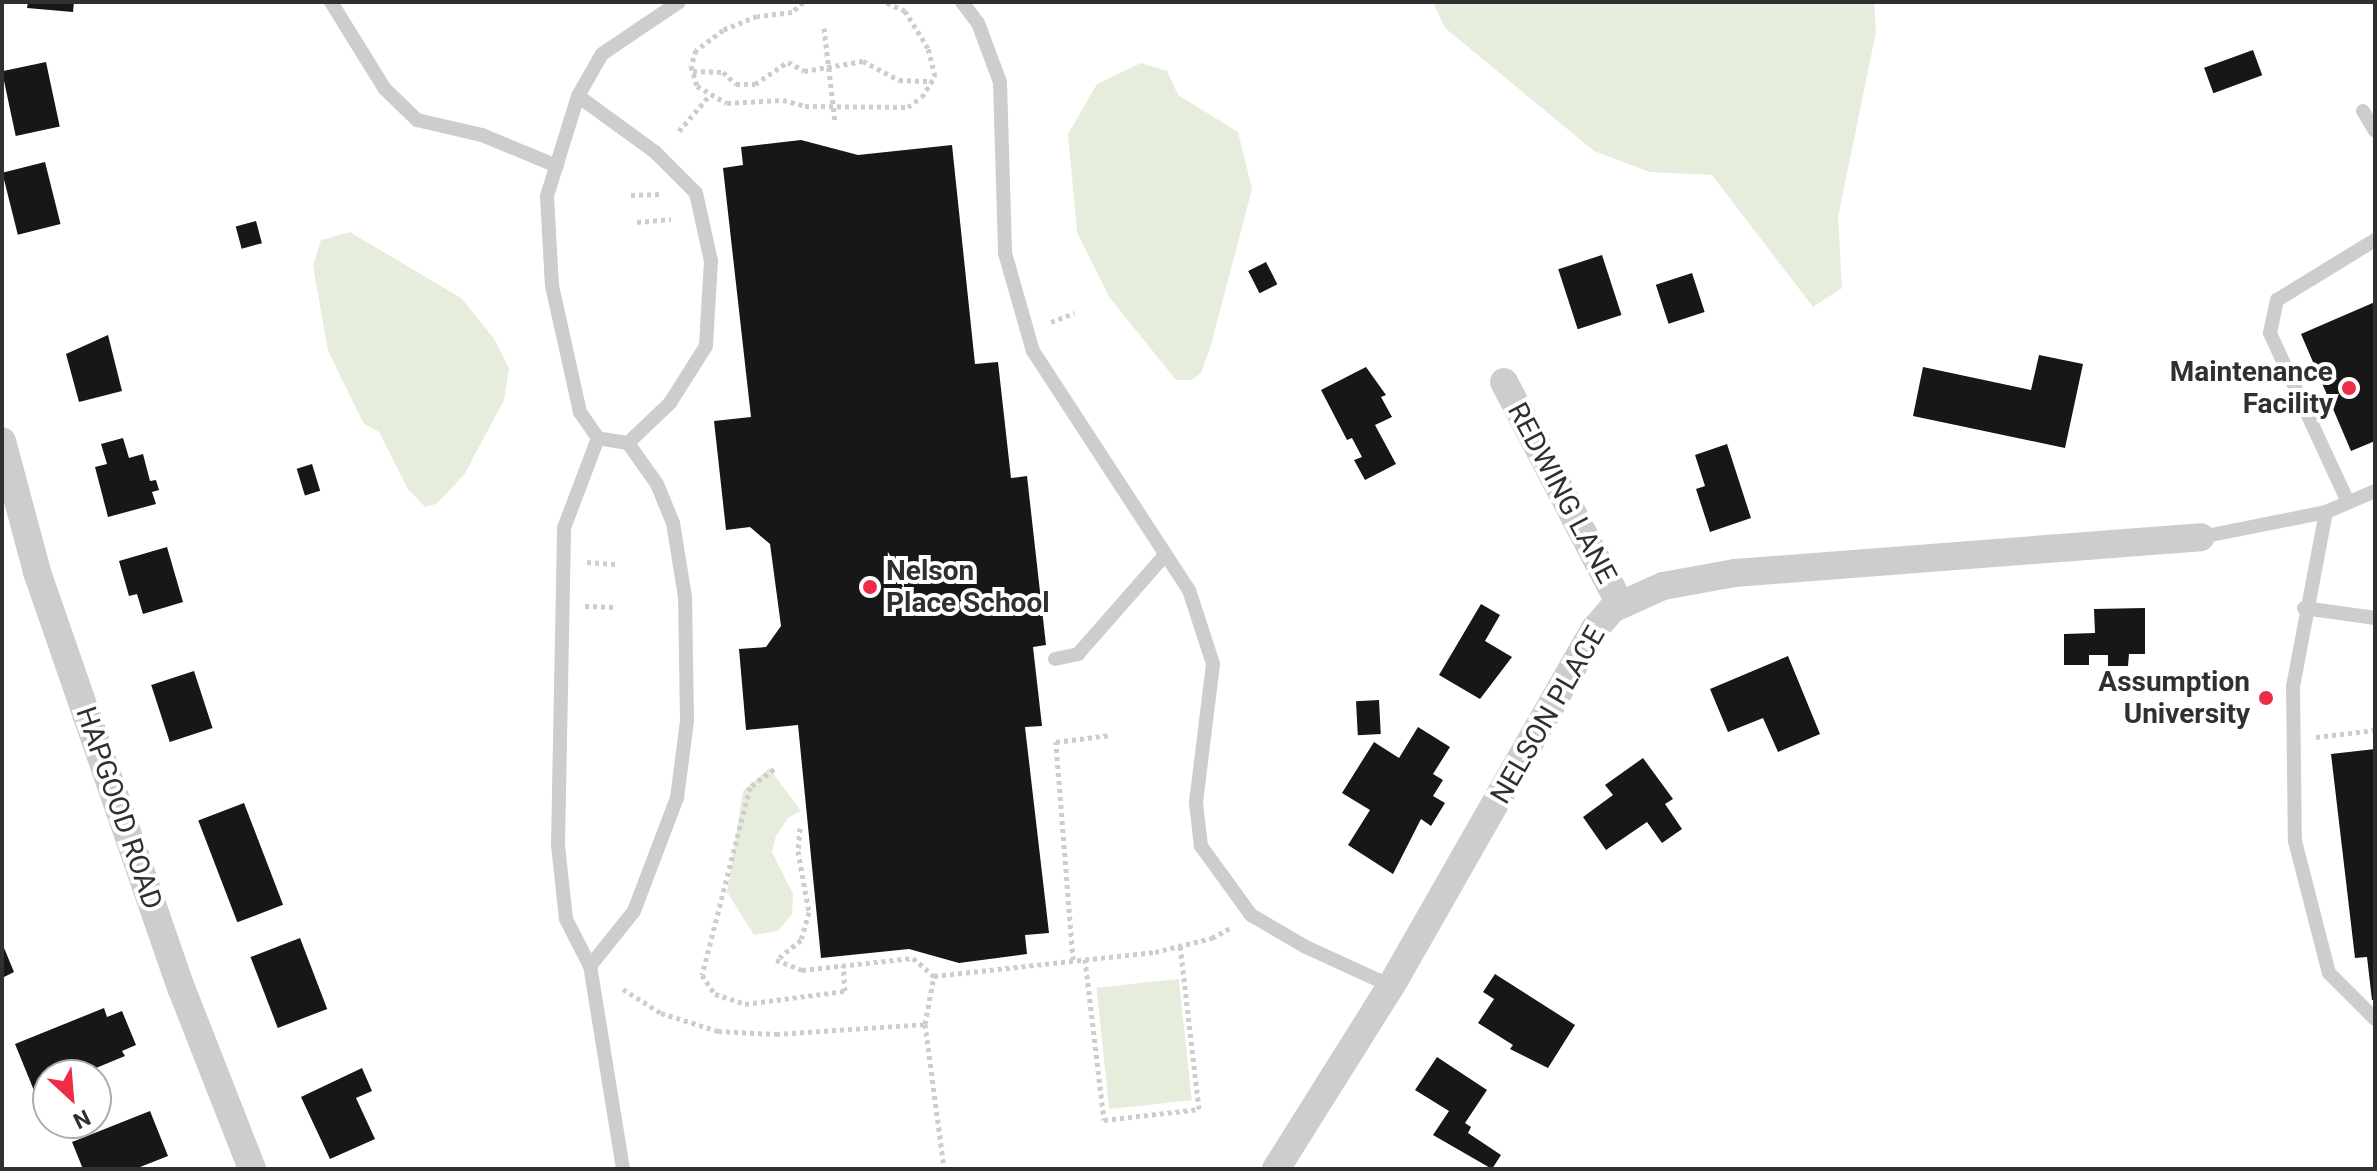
<!DOCTYPE html>
<style>
body{margin:0}
#map{position:relative;width:2377px;height:1171px;overflow:hidden;background:#fff;font-family:Roboto,sans-serif}
div>[style]{position:absolute}
[style*='--x']{left:calc(var(--x)*1px);top:calc(var(--y)*1px);width:calc(var(--w)*1px);rotate:calc(var(--a)*1deg)}
.green>*{inset:0;background:#e7eddd;transform-origin:0 0}
.building>*{inset:0;background:#171717;transform-origin:0 0}
.path>*{height:5px;margin-top:-2.5px;transform-origin:0;background:repeating-linear-gradient(90deg,#cdcdcd 0 4px,transparent 0 8px)}
.lane>*{height:14px;margin:-7px;padding:0 7px;transform-origin:7px;border-radius:7px;background:#cdcdcd}
.street>*{height:28px;margin:-14px;padding:0 14px;transform-origin:14px;border-radius:14px;background:#cdcdcd}
.dots>*{width:22px;height:22px;translate:-50% -50%;box-sizing:border-box;border:4px solid #fff;border-radius:50%}
span{translate:-50% -50%;white-space:nowrap;text-align:center;line-height:1.15;-webkit-text-stroke:8px #fff;paint-order:stroke}
.poi-label{font-size:28px;color:#303030;font-weight:700}
.right{translate:-100% -50%;text-align:right}
.left{translate:0 -50%;text-align:left}
.street-label{font-size:28px;color:#303030}
.frame{position:absolute;inset:0;border:4px solid #303030;pointer-events:none}
.north{position:absolute;left:32px;top:1059px;width:80px;height:80px;box-sizing:border-box;background:#fff;border:2px solid #acacac;border-radius:50%;rotate:154deg;font-size:22px;font-weight:700;line-height:32px;text-align:center;color:#303030}
.north::after{content:'';display:block;margin:auto;width:28px;height:36px;background:#ed2c47;clip-path:polygon(50% 0,100% 100%,50% 72%,0 100%)}
</style>
<div id="map">
<div class="green">
<i style="clip-path:polygon(1433px 2px,1874px 2px,1876px 32px,1838px 217px,1842px 288px,1813px 307px,1712px 175px,1650px 172px,1594px 151px,1445px 28px)"></i>
<i style="clip-path:polygon(1141px 63px,1167px 71px,1178px 95px,1238px 132px,1252px 189px,1211px 345px,1201px 373px,1192px 380px,1176px 380px,1110px 298px,1077px 232px,1068px 134px,1097px 84px)"></i>
<i style="clip-path:polygon(350px 232px,461px 298px,495px 340px,509px 369px,504px 400px,464px 475px,436px 504px,425px 507px,408px 489px,379px 432px,364px 424px,328px 351px,313px 266px,321px 240px)"></i>
<i style="clip-path:polygon(769px 768px,801px 811px,788px 818px,776px 836px,772px 852px,793px 894px,792px 914px,778px 931px,754px 935px,727px 892px,743px 791px)"></i>
<i style="left:1179px;top:979px;width:122px;height:83px;rotate:84deg"></i>
</div>
<div class="building">
<i style="clip-path:polygon(28px 2px,74px 2px,73px 12px,27px 8px)"></i>
<i style="left:2253px;top:50px;width:27px;height:52px;rotate:70deg"></i>
<i style="left:46px;top:62px;width:66px;height:45px;rotate:78deg"></i>
<i style="clip-path:polygon(801px 140px,858px 155px,952px 145px,975px 364px,998px 362px,1011px 478px,1027px 476px,1046px 645px,1033px 647px,1042px 726px,1025px 727px,1049px 933px,1025px 935px,1027px 954px,959px 963px,909px 949px,821px 958px,798px 725px,746px 730px,739px 649px,766px 647px,781px 626px,770px 544px,750px 527px,726px 530px,714px 421px,751px 417px,723px 168px,743px 165px,741px 147px)"></i>
<i style="left:45px;top:162px;width:64px;height:44px;rotate:76deg"></i>
<i style="left:256px;top:221px;width:23px;height:21px;rotate:75deg"></i>
<i style="left:1602px;top:255px;width:63px;height:46px;rotate:72deg"></i>
<i style="left:1266px;top:262px;width:25px;height:20px;rotate:63deg"></i>
<i style="left:1692px;top:273px;width:41px;height:38px;rotate:72deg"></i>
<i style="clip-path:polygon(2375px 302px,2375px 441px,2351px 451px,2301px 334px)"></i>
<i style="clip-path:polygon(108px 335px,122px 391px,79px 402px,66px 354px)"></i>
<i style="clip-path:polygon(2039px 355px,2083px 364px,2065px 448px,1913px 416px,1923px 367px,2031px 390px)"></i>
<i style="clip-path:polygon(1366px 367px,1386px 395px,1381px 397px,1392px 417px,1375px 425px,1396px 464px,1365px 480px,1354px 460px,1362px 457px,1352px 438px,1347px 440px,1321px 390px)"></i>
<i style="clip-path:polygon(123px 438px,129px 458px,143px 454px,150px 481px,156px 480px,159px 490px,152px 492px,156px 504px,108px 517px,95px 467px,107px 464px,101px 444px)"></i>
<i style="clip-path:polygon(1727px 444px,1751px 518px,1710px 532px,1696px 489px,1705px 486px,1695px 455px)"></i>
<i style="left:312px;top:464px;width:28px;height:16px;rotate:73deg"></i>
<i style="clip-path:polygon(167px 547px,183px 602px,143px 614px,137px 594px,129px 596px,119px 561px)"></i>
<i style="clip-path:polygon(1481px 604px,1500px 615px,1485px 641px,1512px 657px,1480px 699px,1439px 675px)"></i>
<i style="clip-path:polygon(2145px 608px,2145px 654px,2129px 654px,2128px 666px,2108px 666px,2108px 655px,2089px 655px,2089px 665px,2064px 665px,2064px 634px,2095px 633px,2094px 609px)"></i>
<i style="clip-path:polygon(1788px 656px,1820px 734px,1778px 752px,1763px 718px,1728px 732px,1710px 689px)"></i>
<i style="left:194px;top:671px;width:60px;height:45px;rotate:72deg"></i>
<i style="left:1379px;top:700px;width:34px;height:23px;rotate:87deg"></i>
<i style="clip-path:polygon(1418px 727px,1450px 747px,1433px 774px,1443px 780px,1433px 796px,1445px 803px,1431px 826px,1421px 819px,1393px 874px,1348px 845px,1370px 810px,1342px 793px,1374px 742px,1399px 758px)"></i>
<i style="clip-path:polygon(2375px 749px,2375px 1000px,2372px 1000px,2367px 957px,2355px 958px,2331px 754px)"></i>
<i style="clip-path:polygon(1643px 758px,1673px 799px,1665px 804px,1682px 829px,1662px 843px,1647px 822px,1606px 850px,1583px 817px,1613px 795px,1605px 785px)"></i>
<i style="left:244px;top:803px;width:109px;height:49px;rotate:69deg"></i>
<i style="left:300px;top:938px;width:76px;height:53px;rotate:69deg"></i>
<i style="clip-path:polygon(2px 943px,14px 972px,2px 978px)"></i>
<i style="clip-path:polygon(1495px 974px,1575px 1025px,1548px 1068px,1510px 1049px,1513px 1045px,1478px 1023px,1494px 999px,1483px 992px)"></i>
<i style="clip-path:polygon(104px 1008px,107px 1017px,122px 1011px,136px 1045px,122px 1051px,125px 1056px,79px 1075px,48px 1075px,48px 1088px,35px 1093px,15px 1044px)"></i>
<i style="clip-path:polygon(1437px 1057px,1487px 1090px,1465px 1123px,1471px 1127px,1468px 1133px,1501px 1155px,1492px 1169px,1433px 1135px,1449px 1111px,1415px 1090px)"></i>
<i style="clip-path:polygon(362px 1068px,372px 1091px,356px 1098px,375px 1139px,330px 1159px,301px 1097px)"></i>
<i style="clip-path:polygon(150px 1111px,168px 1156px,135px 1169px,83px 1169px,72px 1142px)"></i>
</div>
<div class="path">
<i style="--x:803;--y:2;--w:15;--a:138"></i>
<i style="--x:792;--y:12;--w:35;--a:173"></i>
<i style="--x:757;--y:16;--w:37;--a:158"></i>
<i style="--x:723;--y:30;--w:34;--a:143"></i>
<i style="--x:696;--y:50;--w:17;--a:107"></i>
<i style="--x:691;--y:66;--w:21;--a:73"></i>
<i style="--x:697;--y:86;--w:34;--a:30"></i>
<i style="--x:727;--y:103;--w:56;--a:-3.1"></i>
<i style="--x:783;--y:100;--w:23;--a:15"></i>
<i style="--x:805;--y:106;--w:103;--a:0.6"></i>
<i style="--x:908;--y:107;--w:17;--a:-36"></i>
<i style="--x:922;--y:97;--w:25;--a:-58"></i>
<i style="--x:935;--y:76;--w:29;--a:-104"></i>
<i style="--x:928;--y:48;--w:44;--a:-121.9"></i>
<i style="--x:905;--y:11;--w:21;--a:-155"></i>
<i style="--x:824;--y:28;--w:95;--a:83.3"></i>
<i style="--x:693;--y:71;--w:30;--a:2"></i>
<i style="--x:723;--y:72;--w:18;--a:43"></i>
<i style="--x:736;--y:84;--w:19;--a:0"></i>
<i style="--x:755;--y:84;--w:40;--a:-34"></i>
<i style="--x:788;--y:62;--w:18;--a:29"></i>
<i style="--x:804;--y:71;--w:60;--a:-9.6"></i>
<i style="--x:863;--y:61;--w:41;--a:27.8"></i>
<i style="--x:899;--y:80;--w:33;--a:2"></i>
<i style="--x:679;--y:131;--w:46;--a:-49.4"></i>
<i style="--x:631;--y:195;--w:31;--a:-2"></i>
<i style="--x:637;--y:222;--w:34;--a:-5"></i>
<i style="--x:1051;--y:322;--w:25;--a:-21"></i>
<i style="--x:587;--y:562;--w:31;--a:4"></i>
<i style="--x:585;--y:606;--w:31;--a:2"></i>
<i style="--x:2316;--y:737;--w:59;--a:-6.8"></i>
<i style="--x:774;--y:769;--w:30;--a:143"></i>
<i style="--x:750;--y:787;--w:194;--a:104.3"></i>
<i style="--x:702;--y:975;--w:23;--a:56"></i>
<i style="--x:715;--y:994;--w:32;--a:18"></i>
<i style="--x:745;--y:1004;--w:101;--a:-7.4"></i>
<i style="--x:845;--y:991;--w:26;--a:-94"></i>
<i style="--x:800;--y:828;--w:23;--a:95"></i>
<i style="--x:798;--y:851;--w:62;--a:79.8"></i>
<i style="--x:809;--y:912;--w:29;--a:106"></i>
<i style="--x:801;--y:940;--w:32;--a:141"></i>
<i style="--x:776;--y:960;--w:28;--a:21"></i>
<i style="--x:802;--y:970;--w:112;--a:-6.2"></i>
<i style="--x:913;--y:958;--w:28;--a:41"></i>
<i style="--x:1085;--y:959;--w:162;--a:83.3"></i>
<i style="--x:1104;--y:1120;--w:96;--a:-6.6"></i>
<i style="--x:1199;--y:1109;--w:164;--a:-96.6"></i>
<i style="--x:1073;--y:960;--w:219;--a:-94.5"></i>
<i style="--x:1056;--y:742;--w:54;--a:-7.4"></i>
<i style="--x:623;--y:989;--w:45;--a:32.3"></i>
<i style="--x:661;--y:1013;--w:60;--a:17.5"></i>
<i style="--x:718;--y:1031;--w:58;--a:3"></i>
<i style="--x:776;--y:1034;--w:149;--a:-3.8"></i>
<i style="--x:925;--y:1024;--w:146;--a:82.5"></i>
<i style="--x:925;--y:1024;--w:49;--a:-79.4"></i>
<i style="--x:934;--y:976;--w:222;--a:-6.2"></i>
<i style="--x:1155;--y:952;--w:59;--a:-13.8"></i>
<i style="--x:1212;--y:938;--w:21;--a:-29"></i>
</div>
<div class="lane">
<i style="--x:331;--y:2;--w:102;--a:58.2"></i>
<i style="--x:385;--y:89;--w:45;--a:44.1"></i>
<i style="--x:417;--y:120;--w:67;--a:13"></i>
<i style="--x:482;--y:135;--w:81;--a:22.5"></i>
<i style="--x:962;--y:2;--w:26;--a:53"></i>
<i style="--x:978;--y:23;--w:63;--a:69.6"></i>
<i style="--x:1000;--y:82;--w:171;--a:88.3"></i>
<i style="--x:1005;--y:253;--w:102;--a:74.1"></i>
<i style="--x:1033;--y:351;--w:285;--a:56.9"></i>
<i style="--x:1189;--y:590;--w:78;--a:72"></i>
<i style="--x:1213;--y:664;--w:140;--a:97"></i>
<i style="--x:1196;--y:803;--w:43;--a:83.4"></i>
<i style="--x:1201;--y:846;--w:85;--a:54.1"></i>
<i style="--x:1251;--y:915;--w:64;--a:30.2"></i>
<i style="--x:1306;--y:947;--w:94;--a:24.6"></i>
<i style="--x:578;--y:96;--w:95;--a:36"></i>
<i style="--x:655;--y:152;--w:58;--a:45"></i>
<i style="--x:696;--y:193;--w:70;--a:77.6"></i>
<i style="--x:711;--y:261;--w:85;--a:93.4"></i>
<i style="--x:706;--y:346;--w:67;--a:122.3"></i>
<i style="--x:670;--y:403;--w:58;--a:136.4"></i>
<i style="--x:628;--y:443;--w:30;--a:-171"></i>
<i style="--x:2363;--y:111;--w:23;--a:59"></i>
<i style="--x:2348;--y:502;--w:186;--a:-114.8"></i>
<i style="--x:2270;--y:333;--w:34;--a:-78"></i>
<i style="--x:2277;--y:300;--w:115;--a:-31.5"></i>
<i style="--x:2326;--y:512;--w:177;--a:100.7"></i>
<i style="--x:2293;--y:686;--w:155;--a:89.3"></i>
<i style="--x:2295;--y:841;--w:136;--a:75.6"></i>
<i style="--x:2329;--y:973;--w:65;--a:45"></i>
<i style="--x:2201;--y:537;--w:127;--a:-11.3"></i>
<i style="--x:2326;--y:512;--w:53;--a:-23.2"></i>
<i style="--x:2304;--y:608;--w:72;--a:8"></i>
<i style="--x:1055;--y:659;--w:24;--a:-12"></i>
<i style="--x:1078;--y:654;--w:132;--a:-48.7"></i>
<i style="--x:590;--y:966;--w:70;--a:-51.3"></i>
<i style="--x:634;--y:911;--w:121;--a:-69.2"></i>
<i style="--x:677;--y:798;--w:78;--a:-82.6"></i>
<i style="--x:687;--y:721;--w:124;--a:-90.9"></i>
<i style="--x:685;--y:597;--w:75;--a:-99.2"></i>
<i style="--x:673;--y:523;--w:42;--a:-112.3"></i>
<i style="--x:657;--y:484;--w:50;--a:-125.3"></i>
<i style="--x:623;--y:1169;--w:206;--a:-99.2"></i>
<i style="--x:590;--y:966;--w:53;--a:-117.1"></i>
<i style="--x:566;--y:919;--w:74;--a:-96.2"></i>
<i style="--x:558;--y:845;--w:317;--a:-88.9"></i>
<i style="--x:564;--y:528;--w:96;--a:-69.3"></i>
<i style="--x:598;--y:438;--w:32;--a:-125"></i>
<i style="--x:580;--y:412;--w:129;--a:-102.5"></i>
<i style="--x:552;--y:286;--w:90;--a:-93.2"></i>
<i style="--x:547;--y:196;--w:105;--a:-72.8"></i>
<i style="--x:578;--y:96;--w:48;--a:-60.3"></i>
<i style="--x:602;--y:54;--w:93;--a:-34"></i>
</div>
<div class="street">
<i style="--x:1504;--y:382;--w:250;--a:62.4"></i>
<i style="--x:2;--y:441;--w:136;--a:75"></i>
<i style="--x:37;--y:572;--w:442;--a:70.9"></i>
<i style="--x:182;--y:990;--w:192;--a:68.6"></i>
<i style="--x:1276;--y:1169;--w:216;--a:-57.9"></i>
<i style="--x:1391;--y:986;--w:410;--a:-60.3"></i>
<i style="--x:1594;--y:630;--w:28;--a:-49"></i>
<i style="--x:1612;--y:609;--w:56;--a:-24.3"></i>
<i style="--x:1663;--y:586;--w:73;--a:-10.2"></i>
<i style="--x:1735;--y:573;--w:467;--a:-4.4"></i>
</div>
<div class="dots">
<i style="left:2349px;top:388px;background:#ed2c47"></i>
<i style="left:870px;top:587px;background:#ed2c47"></i>
<i style="left:2266px;top:698px;background:#ed2c47"></i>
</div>
<div class="poi-label">
<span class="right" style="left:2333px;top:388px">Maintenance<br>Facility</span>
<span class="left" style="left:886px;top:587px">Nelson<br>Place School</span>
<span class="right" style="left:2250px;top:698px">Assumption<br>University</span>
</div>
<div class="street-label">
<span style="left:1562px;top:493px;rotate:62deg">REDWING LANE</span>
<span style="left:1548px;top:715px;rotate:-60deg">NELSON PLACE</span>
<span style="left:119px;top:808px;rotate:71deg">HAPGOOD ROAD</span>
</div>
<div class="frame"></div>
<div class="north">N</div>
</div>
